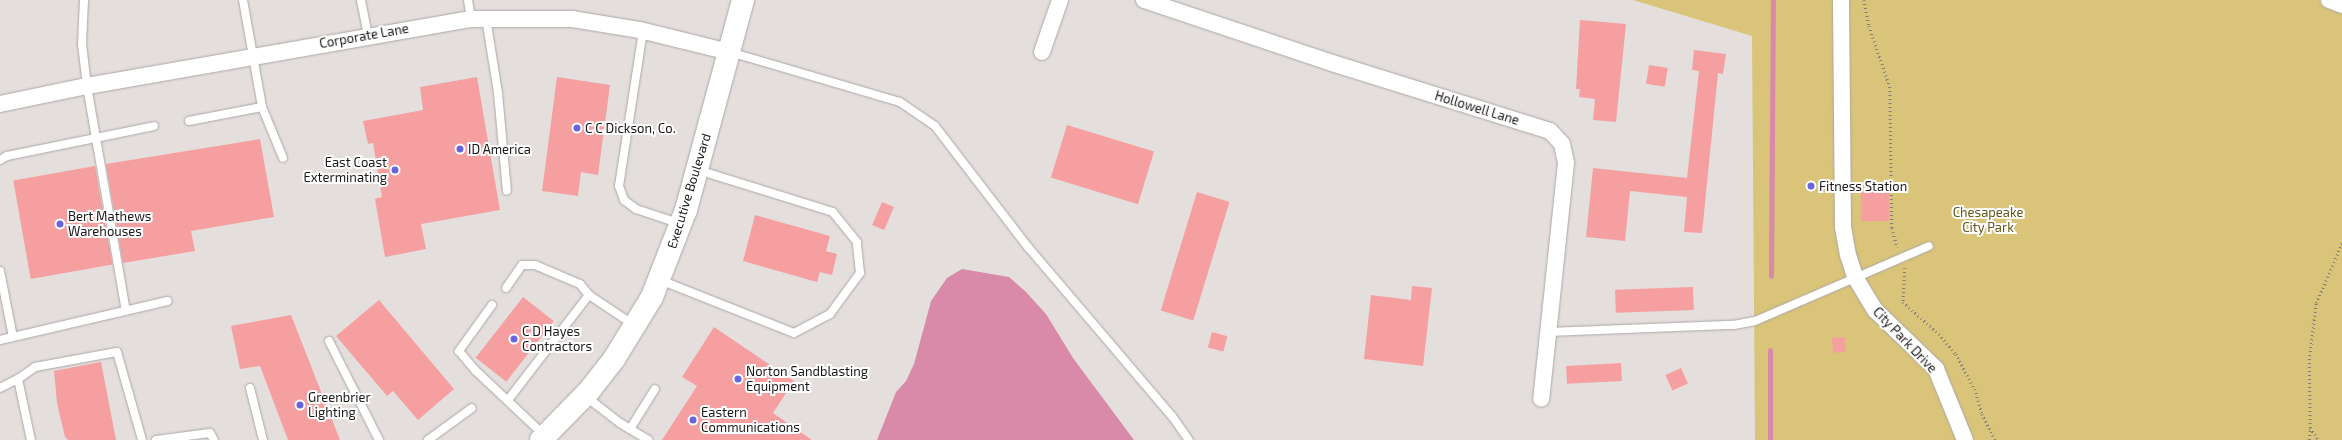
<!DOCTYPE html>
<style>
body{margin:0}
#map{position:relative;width:2342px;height:440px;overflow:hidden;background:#e4dfdd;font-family:"Exo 2",sans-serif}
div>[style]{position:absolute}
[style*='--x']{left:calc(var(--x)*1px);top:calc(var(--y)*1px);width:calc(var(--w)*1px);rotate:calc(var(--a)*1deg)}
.green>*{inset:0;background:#dac47a}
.water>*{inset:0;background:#d98aa9}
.stream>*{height:5px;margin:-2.5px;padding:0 2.5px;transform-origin:2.5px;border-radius:2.5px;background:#d98aa9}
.building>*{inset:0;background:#f59fa0;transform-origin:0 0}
.path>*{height:2.5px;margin-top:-1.25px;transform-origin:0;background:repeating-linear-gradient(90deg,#817e7c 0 1px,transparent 0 4px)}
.roads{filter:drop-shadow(0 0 1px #aca7a5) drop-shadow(0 0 1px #aca7a5)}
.lane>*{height:8px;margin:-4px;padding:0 4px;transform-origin:4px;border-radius:4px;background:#fff}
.street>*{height:16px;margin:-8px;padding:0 8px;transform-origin:8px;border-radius:8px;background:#fff}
.secondary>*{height:22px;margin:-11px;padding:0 11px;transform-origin:11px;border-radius:11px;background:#fff}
.dots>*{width:11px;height:11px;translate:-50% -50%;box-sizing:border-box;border:2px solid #fff;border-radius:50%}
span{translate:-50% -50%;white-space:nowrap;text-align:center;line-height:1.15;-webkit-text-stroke:4px #fff;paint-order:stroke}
.street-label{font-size:13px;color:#1a1817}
.poi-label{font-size:13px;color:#1a1817}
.left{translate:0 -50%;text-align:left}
.right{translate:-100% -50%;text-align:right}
.park-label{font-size:13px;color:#66561a}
</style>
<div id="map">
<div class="green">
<i style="clip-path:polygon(1633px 0,2342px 0,2342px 440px,1755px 440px,1752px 36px)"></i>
</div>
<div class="water">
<i style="clip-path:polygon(962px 269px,1009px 277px,1026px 292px,1046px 314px,1073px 358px,1134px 440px,877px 440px,896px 392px,906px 381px,914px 364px,931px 301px,947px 278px)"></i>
</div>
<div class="stream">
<i style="--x:1771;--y:276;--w:276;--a:-89.6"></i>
<i style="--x:1770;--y:350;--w:90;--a:90"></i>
</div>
<div class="building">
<i style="clip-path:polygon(1580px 20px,1626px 24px,1616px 122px,1593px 120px,1595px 99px,1579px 97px,1580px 89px,1576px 89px)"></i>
<i style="clip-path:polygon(1694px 50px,1726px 54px,1723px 74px,1718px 73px,1702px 233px,1684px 232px,1687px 197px,1630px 191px,1625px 241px,1586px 237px,1593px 168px,1687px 178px,1699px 71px,1692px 70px)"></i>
<i style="left:1649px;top:65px;width:19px;height:19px;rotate:9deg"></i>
<i style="clip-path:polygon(477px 77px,500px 210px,421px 224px,426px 249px,385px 257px,375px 199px,382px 197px,373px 143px,368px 144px,363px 121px,423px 110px,420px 87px)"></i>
<i style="clip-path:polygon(557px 77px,610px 85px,598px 175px,581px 172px,578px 196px,542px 191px)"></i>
<i style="left:1067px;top:125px;width:91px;height:55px;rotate:17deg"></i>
<i style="clip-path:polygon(260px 139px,274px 217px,191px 231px,195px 251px,123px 263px,106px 164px)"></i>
<i style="left:95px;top:166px;width:100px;height:83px;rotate:80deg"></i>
<i style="left:1861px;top:189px;width:28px;height:32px"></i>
<i style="left:1197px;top:192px;width:34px;height:124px;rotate:17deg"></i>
<i style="left:882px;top:202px;width:13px;height:25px;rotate:23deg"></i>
<i style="clip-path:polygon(755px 215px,830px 236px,826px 251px,837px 254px,832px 275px,820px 272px,817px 282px,743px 261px)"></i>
<i style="clip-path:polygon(1412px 286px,1432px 288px,1423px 366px,1364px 359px,1371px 295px,1411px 300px)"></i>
<i style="left:1693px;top:287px;width:23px;height:78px;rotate:88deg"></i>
<i style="left:523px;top:297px;width:39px;height:77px;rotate:38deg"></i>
<i style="clip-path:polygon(379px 300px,454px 389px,418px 420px,393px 391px,387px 396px,336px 336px)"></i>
<i style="clip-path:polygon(291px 315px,340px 440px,288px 440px,260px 366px,240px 369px,231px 326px)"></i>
<i style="clip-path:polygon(714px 327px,794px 381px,773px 413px,812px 440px,662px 440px,697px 386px,682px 377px)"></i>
<i style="left:1212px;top:332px;width:16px;height:16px;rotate:15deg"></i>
<i style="left:1845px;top:337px;width:15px;height:13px;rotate:86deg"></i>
<i style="clip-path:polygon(101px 362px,116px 440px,68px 440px,65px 437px,57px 403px,54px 371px)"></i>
<i style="left:1621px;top:363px;width:18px;height:55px;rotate:87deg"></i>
<i style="left:1681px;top:368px;width:17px;height:17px;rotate:66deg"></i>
</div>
<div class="path">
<i style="--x:1864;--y:0;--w:26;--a:79"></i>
<i style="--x:1869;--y:26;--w:65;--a:71"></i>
<i style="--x:1890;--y:87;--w:141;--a:89.2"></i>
<i style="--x:1892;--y:228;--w:20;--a:75"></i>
<i style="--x:1905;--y:268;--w:34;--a:93"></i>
<i style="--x:1903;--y:302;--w:48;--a:41.6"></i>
<i style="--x:1939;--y:334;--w:26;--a:50"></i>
<i style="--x:1956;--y:354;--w:40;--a:62"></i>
<i style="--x:1975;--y:389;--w:26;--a:74"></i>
<i style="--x:1982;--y:414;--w:29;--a:63"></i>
<i style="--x:2310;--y:428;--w:68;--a:-90.8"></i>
<i style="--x:2309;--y:360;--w:57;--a:-83"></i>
<i style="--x:2316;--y:303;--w:65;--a:-66.6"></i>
<i style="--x:2309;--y:440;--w:12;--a:-85"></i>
<i style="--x:2310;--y:428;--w:15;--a:53"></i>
</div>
<div class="roads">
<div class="lane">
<i style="--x:84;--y:0;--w:44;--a:92.6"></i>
<i style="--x:82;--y:44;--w:42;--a:83.2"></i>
<i style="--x:87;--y:86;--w:228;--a:80.2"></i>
<i style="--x:243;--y:0;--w:109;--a:79.9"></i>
<i style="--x:262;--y:107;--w:55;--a:67.6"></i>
<i style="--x:361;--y:0;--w:37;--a:79"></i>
<i style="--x:468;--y:0;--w:19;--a:81"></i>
<i style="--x:486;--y:18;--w:76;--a:80.9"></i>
<i style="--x:498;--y:93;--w:98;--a:84.8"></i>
<i style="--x:643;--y:31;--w:157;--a:98.8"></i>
<i style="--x:619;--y:186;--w:15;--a:70"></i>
<i style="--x:624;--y:200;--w:15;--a:37"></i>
<i style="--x:636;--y:209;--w:47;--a:18.4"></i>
<i style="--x:730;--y:52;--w:177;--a:16.4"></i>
<i style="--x:900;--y:102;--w:42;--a:34.4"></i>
<i style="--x:935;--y:126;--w:153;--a:52.5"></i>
<i style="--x:1028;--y:247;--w:222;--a:49.6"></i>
<i style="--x:1172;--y:416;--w:29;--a:55"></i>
<i style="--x:189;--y:121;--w:74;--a:-10.9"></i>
<i style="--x:0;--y:160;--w:8;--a:-30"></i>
<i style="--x:7;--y:156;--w:150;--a:-11.5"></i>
<i style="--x:0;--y:271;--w:67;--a:78.9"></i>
<i style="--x:660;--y:280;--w:144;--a:21.6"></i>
<i style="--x:794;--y:333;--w:41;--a:-27.8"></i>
<i style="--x:830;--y:314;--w:51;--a:-53.8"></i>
<i style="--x:860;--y:273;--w:31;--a:-96"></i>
<i style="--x:857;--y:242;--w:38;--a:-129"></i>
<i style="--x:833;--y:212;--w:141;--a:-162.7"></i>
<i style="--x:506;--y:288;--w:28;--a:-55"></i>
<i style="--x:522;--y:265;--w:13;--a:0"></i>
<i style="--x:535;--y:265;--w:49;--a:22.9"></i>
<i style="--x:580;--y:284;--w:14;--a:51"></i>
<i style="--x:492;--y:305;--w:57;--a:125.7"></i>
<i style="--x:459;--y:351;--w:26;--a:50"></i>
<i style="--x:476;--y:371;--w:95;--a:43.3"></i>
<i style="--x:1548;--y:332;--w:186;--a:-2.2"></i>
<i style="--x:1734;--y:325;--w:21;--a:-11"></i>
<i style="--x:1755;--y:321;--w:189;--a:-23.3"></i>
<i style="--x:0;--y:340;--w:172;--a:-13.1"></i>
<i style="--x:329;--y:341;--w:111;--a:63.2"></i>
<i style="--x:18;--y:379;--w:62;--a:78"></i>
<i style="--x:0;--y:388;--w:20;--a:-27"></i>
<i style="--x:18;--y:379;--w:21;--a:-35"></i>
<i style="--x:35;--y:367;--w:83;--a:-10.4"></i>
<i style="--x:117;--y:352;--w:91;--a:74.1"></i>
<i style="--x:250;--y:388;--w:54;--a:76"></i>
<i style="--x:585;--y:396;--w:44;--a:37.6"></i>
<i style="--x:620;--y:423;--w:33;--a:31"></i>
<i style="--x:508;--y:400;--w:133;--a:-52.4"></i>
<i style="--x:589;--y:295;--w:54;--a:33.7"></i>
<i style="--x:630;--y:429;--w:47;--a:-58"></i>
<i style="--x:156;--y:440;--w:54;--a:-7.4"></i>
<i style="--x:210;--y:433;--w:8;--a:60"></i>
<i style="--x:428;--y:440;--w:54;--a:-36"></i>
</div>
<div class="street">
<i style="--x:1144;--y:0;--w:198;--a:18.5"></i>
<i style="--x:1332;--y:63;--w:228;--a:17.3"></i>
<i style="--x:1550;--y:131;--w:18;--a:47"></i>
<i style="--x:1562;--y:144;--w:19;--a:78"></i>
<i style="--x:1566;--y:163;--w:237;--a:96"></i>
<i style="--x:1841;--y:0;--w:227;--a:89.5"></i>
<i style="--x:1843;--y:227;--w:28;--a:80"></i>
<i style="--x:1848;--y:255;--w:23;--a:72"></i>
<i style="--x:1855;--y:277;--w:39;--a:59"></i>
<i style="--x:1875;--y:310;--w:85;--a:44"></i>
<i style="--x:1936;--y:369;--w:77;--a:67.8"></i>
<i style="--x:2329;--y:0;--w:14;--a:21"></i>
<i style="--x:1042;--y:52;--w:55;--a:-70.9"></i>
<i style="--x:0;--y:104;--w:89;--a:-11.7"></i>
<i style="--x:87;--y:86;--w:390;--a:-9.9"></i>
<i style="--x:471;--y:19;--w:101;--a:0"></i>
<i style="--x:572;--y:19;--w:69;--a:9.2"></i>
<i style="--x:640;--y:30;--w:92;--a:13.9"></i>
</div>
<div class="secondary">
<i style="--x:541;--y:440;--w:69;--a:-45.6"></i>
<i style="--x:589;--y:391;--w:41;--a:-52"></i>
<i style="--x:614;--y:359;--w:73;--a:-58.5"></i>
<i style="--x:652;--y:297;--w:93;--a:-68.7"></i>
<i style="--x:686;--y:210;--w:218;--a:-74.8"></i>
</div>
</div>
<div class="dots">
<i style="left:577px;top:128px;background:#6964dd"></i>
<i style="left:460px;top:149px;background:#6964dd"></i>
<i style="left:395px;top:170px;background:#6964dd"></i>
<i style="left:1811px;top:186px;background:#6964dd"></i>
<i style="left:60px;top:224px;background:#6964dd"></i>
<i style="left:514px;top:339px;background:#6964dd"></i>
<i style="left:738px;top:379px;background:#6964dd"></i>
<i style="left:300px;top:405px;background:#6964dd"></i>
<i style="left:693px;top:420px;background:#6964dd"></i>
</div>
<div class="street-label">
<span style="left:364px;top:36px;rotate:-10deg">Corporate Lane</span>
<span style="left:1477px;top:108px;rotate:17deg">Hollowell Lane</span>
<span style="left:689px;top:191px;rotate:-73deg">Executive Boulevard</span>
<span style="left:1905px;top:340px;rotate:46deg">City Park Drive</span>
</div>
<div class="poi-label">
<span class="left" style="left:585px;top:128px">C C Dickson, Co.</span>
<span class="left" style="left:468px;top:149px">ID America</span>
<span class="right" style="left:387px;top:170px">East Coast<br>Exterminating</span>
<span class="left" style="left:1819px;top:186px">Fitness Station</span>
<span class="left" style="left:68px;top:224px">Bert Mathews<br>Warehouses</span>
<span class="left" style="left:522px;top:339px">C D Hayes<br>Contractors</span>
<span class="left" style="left:746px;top:379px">Norton Sandblasting<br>Equipment</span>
<span class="left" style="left:308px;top:405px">Greenbrier<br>Lighting</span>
<span class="left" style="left:701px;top:420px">Eastern<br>Communications</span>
</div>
<div class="park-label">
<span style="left:1988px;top:220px">Chesapeake<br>City Park</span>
</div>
</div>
